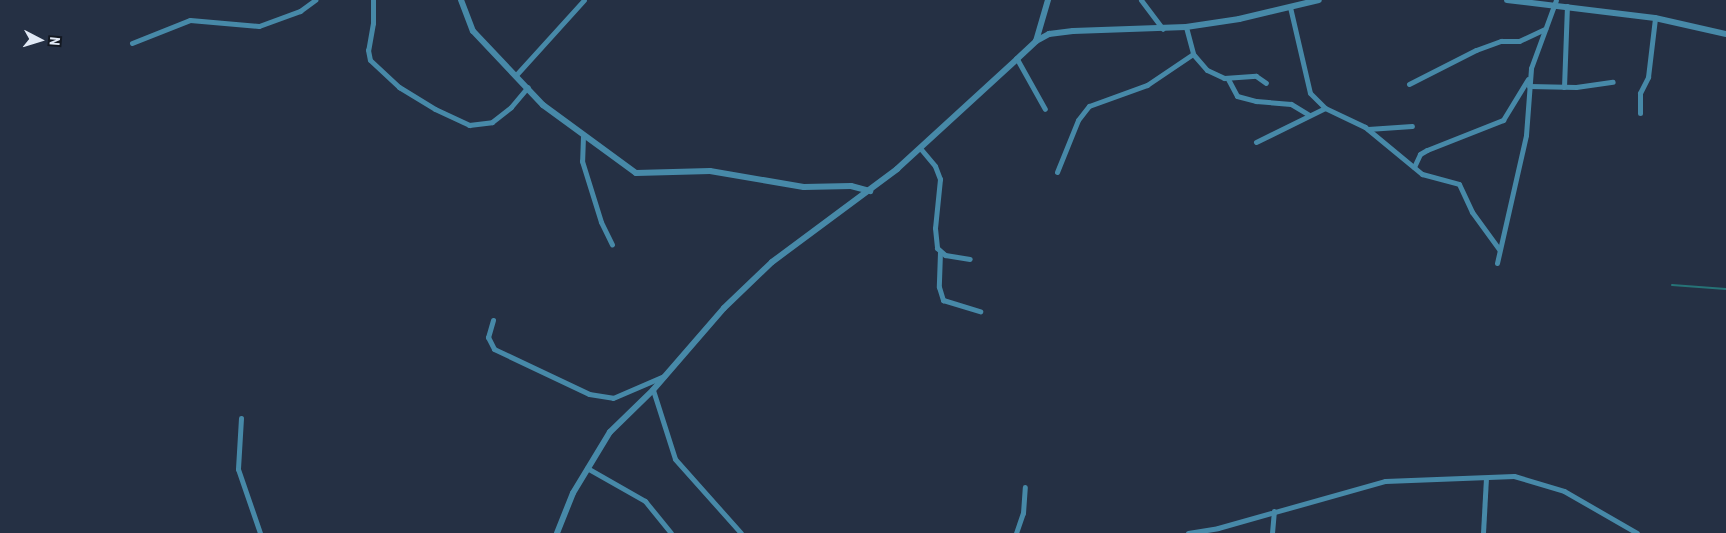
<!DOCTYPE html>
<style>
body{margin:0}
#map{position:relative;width:1726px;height:533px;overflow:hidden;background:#253044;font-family:"Roboto Condensed",sans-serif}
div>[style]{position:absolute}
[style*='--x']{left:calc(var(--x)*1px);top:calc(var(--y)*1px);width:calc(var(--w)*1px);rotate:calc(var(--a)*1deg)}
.stream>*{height:2px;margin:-1px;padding:0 1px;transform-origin:1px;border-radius:1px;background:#267377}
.minor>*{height:5px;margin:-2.5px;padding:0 2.5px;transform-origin:2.5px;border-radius:2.5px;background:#4789a8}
.tertiary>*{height:6px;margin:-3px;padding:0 3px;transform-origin:3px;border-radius:3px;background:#4789a8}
span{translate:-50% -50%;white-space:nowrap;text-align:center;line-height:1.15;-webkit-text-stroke:4px #131821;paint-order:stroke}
.north{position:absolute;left:15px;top:15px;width:50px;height:50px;-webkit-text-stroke:4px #131821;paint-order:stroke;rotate:95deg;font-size:14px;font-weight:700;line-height:20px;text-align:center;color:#e1e9f6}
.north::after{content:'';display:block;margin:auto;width:18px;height:22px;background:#e1e9f6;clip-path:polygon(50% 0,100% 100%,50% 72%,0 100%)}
</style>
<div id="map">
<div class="stream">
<i style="--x:1672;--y:285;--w:54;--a:4.2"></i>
</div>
<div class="minor">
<i style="--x:373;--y:0;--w:23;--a:90"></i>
<i style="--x:373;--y:23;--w:27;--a:100"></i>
<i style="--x:368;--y:50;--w:10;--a:79"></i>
<i style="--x:370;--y:60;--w:40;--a:43"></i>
<i style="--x:399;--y:87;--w:42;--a:31.4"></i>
<i style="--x:435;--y:109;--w:38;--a:25"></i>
<i style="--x:469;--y:125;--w:23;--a:-7"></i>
<i style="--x:492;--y:122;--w:24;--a:-38"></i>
<i style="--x:511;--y:107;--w:26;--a:-50"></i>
<i style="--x:1141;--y:0;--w:36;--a:53"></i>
<i style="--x:1290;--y:7;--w:88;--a:76.9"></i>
<i style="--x:1310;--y:93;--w:21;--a:45"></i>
<i style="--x:1325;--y:108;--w:44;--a:25.4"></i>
<i style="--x:1365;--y:127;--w:74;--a:39.5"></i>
<i style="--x:1422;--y:174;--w:38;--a:15"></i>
<i style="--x:1459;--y:184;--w:31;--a:65"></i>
<i style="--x:1472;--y:212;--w:46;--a:53.9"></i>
<i style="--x:1186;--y:27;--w:28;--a:75"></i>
<i style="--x:1193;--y:54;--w:21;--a:49"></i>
<i style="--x:1207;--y:70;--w:19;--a:25"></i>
<i style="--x:1224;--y:78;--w:32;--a:-4"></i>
<i style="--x:1256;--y:76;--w:12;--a:35"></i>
<i style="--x:132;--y:43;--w:62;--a:-21.6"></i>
<i style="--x:190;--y:20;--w:69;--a:5"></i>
<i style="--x:259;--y:26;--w:44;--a:-20.1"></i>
<i style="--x:300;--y:11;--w:19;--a:-36"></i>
<i style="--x:1017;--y:59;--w:57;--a:60.8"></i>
<i style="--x:516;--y:75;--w:101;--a:-47.8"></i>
<i style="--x:1228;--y:79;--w:19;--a:62"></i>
<i style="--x:1237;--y:96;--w:20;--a:15"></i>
<i style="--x:1256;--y:101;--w:35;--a:5"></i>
<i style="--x:1291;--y:104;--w:21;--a:31"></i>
<i style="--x:1409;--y:84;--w:75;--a:-26.9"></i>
<i style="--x:1476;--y:50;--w:27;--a:-20"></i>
<i style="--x:1501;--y:41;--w:18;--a:0"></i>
<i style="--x:1519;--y:41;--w:29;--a:-25"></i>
<i style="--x:1529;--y:86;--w:47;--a:1.2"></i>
<i style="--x:1576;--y:87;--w:37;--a:-8"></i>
<i style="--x:1564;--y:87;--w:81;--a:-87.9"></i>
<i style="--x:1640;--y:113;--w:20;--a:-90"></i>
<i style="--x:1640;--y:93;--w:18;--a:-63"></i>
<i style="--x:1648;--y:77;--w:59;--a:-83.2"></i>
<i style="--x:1368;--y:129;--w:44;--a:-3.9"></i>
<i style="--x:583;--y:136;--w:25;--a:92"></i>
<i style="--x:582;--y:161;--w:64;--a:72.7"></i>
<i style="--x:601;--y:222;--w:25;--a:64"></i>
<i style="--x:1256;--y:142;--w:77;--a:-26.2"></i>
<i style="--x:920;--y:148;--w:23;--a:50"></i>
<i style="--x:935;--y:166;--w:14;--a:69"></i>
<i style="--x:940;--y:179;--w:49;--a:95.8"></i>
<i style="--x:935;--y:228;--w:20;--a:84"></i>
<i style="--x:937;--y:248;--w:11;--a:41"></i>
<i style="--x:945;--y:255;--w:25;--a:9"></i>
<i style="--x:1414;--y:167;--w:14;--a:-65"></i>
<i style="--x:1420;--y:154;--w:8;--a:-30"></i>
<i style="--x:1427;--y:150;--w:82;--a:-21.5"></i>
<i style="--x:1503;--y:120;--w:48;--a:-58.6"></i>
<i style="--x:1057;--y:172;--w:56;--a:-68"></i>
<i style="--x:1078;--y:120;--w:18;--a:-52"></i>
<i style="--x:1089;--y:106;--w:62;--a:-19.9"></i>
<i style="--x:1147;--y:85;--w:55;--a:-34"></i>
<i style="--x:940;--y:252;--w:35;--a:92"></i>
<i style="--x:939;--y:287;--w:14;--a:73"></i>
<i style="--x:943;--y:300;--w:39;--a:17"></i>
<i style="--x:1497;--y:263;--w:131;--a:-77.2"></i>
<i style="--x:1526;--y:135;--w:67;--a:-85.7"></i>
<i style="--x:1531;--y:68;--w:72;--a:-69.8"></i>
<i style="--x:493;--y:320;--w:18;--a:106"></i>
<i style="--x:488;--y:337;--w:13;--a:63"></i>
<i style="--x:494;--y:349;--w:105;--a:25.3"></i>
<i style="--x:589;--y:394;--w:24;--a:9"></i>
<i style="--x:613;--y:398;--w:56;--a:-23.3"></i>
<i style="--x:653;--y:390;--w:72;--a:72.3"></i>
<i style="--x:675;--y:459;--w:99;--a:48.3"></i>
<i style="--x:241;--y:418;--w:51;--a:93.4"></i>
<i style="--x:238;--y:469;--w:68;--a:71"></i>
<i style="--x:587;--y:468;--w:67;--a:29.6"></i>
<i style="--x:645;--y:501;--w:41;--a:50.9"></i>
<i style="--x:1016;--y:533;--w:21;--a:-71"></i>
<i style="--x:1023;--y:513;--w:26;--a:-86"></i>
<i style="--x:1188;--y:533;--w:30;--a:-9"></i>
<i style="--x:1218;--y:528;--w:173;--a:-15.7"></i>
<i style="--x:1385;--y:481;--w:129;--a:-2.2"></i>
<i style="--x:1514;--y:476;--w:52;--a:16.7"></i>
<i style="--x:1564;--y:491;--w:84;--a:29.9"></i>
<i style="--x:1272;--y:533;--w:22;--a:-85"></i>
<i style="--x:1483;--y:533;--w:55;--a:-86.9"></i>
</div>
<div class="tertiary">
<i style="--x:461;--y:0;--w:33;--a:69"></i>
<i style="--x:473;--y:31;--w:102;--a:46.6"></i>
<i style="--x:543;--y:105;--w:115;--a:36.2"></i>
<i style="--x:636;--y:173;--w:74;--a:-1.5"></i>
<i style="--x:710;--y:171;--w:95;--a:9.7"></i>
<i style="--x:804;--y:187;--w:47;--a:-1.2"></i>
<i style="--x:851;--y:186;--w:20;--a:15"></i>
<i style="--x:1507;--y:0;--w:149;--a:6.9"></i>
<i style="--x:1655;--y:18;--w:73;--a:12.7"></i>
<i style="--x:1036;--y:41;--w:15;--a:-28"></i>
<i style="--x:1049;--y:34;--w:24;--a:-7"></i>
<i style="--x:1073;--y:31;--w:113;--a:-2"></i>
<i style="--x:1186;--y:27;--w:54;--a:-8.6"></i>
<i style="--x:1239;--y:19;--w:82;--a:-13.4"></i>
<i style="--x:557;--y:533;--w:43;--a:-68.2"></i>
<i style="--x:573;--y:493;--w:71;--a:-58.8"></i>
<i style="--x:610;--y:432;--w:60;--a:-44.3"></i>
<i style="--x:653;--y:390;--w:108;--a:-49.1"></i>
<i style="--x:724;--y:308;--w:66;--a:-43.8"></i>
<i style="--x:772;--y:262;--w:156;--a:-36.6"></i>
<i style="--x:897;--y:169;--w:163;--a:-42.5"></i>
<i style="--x:1017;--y:59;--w:26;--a:-43"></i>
<i style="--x:1036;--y:41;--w:43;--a:-73.7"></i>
</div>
<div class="north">N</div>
</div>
